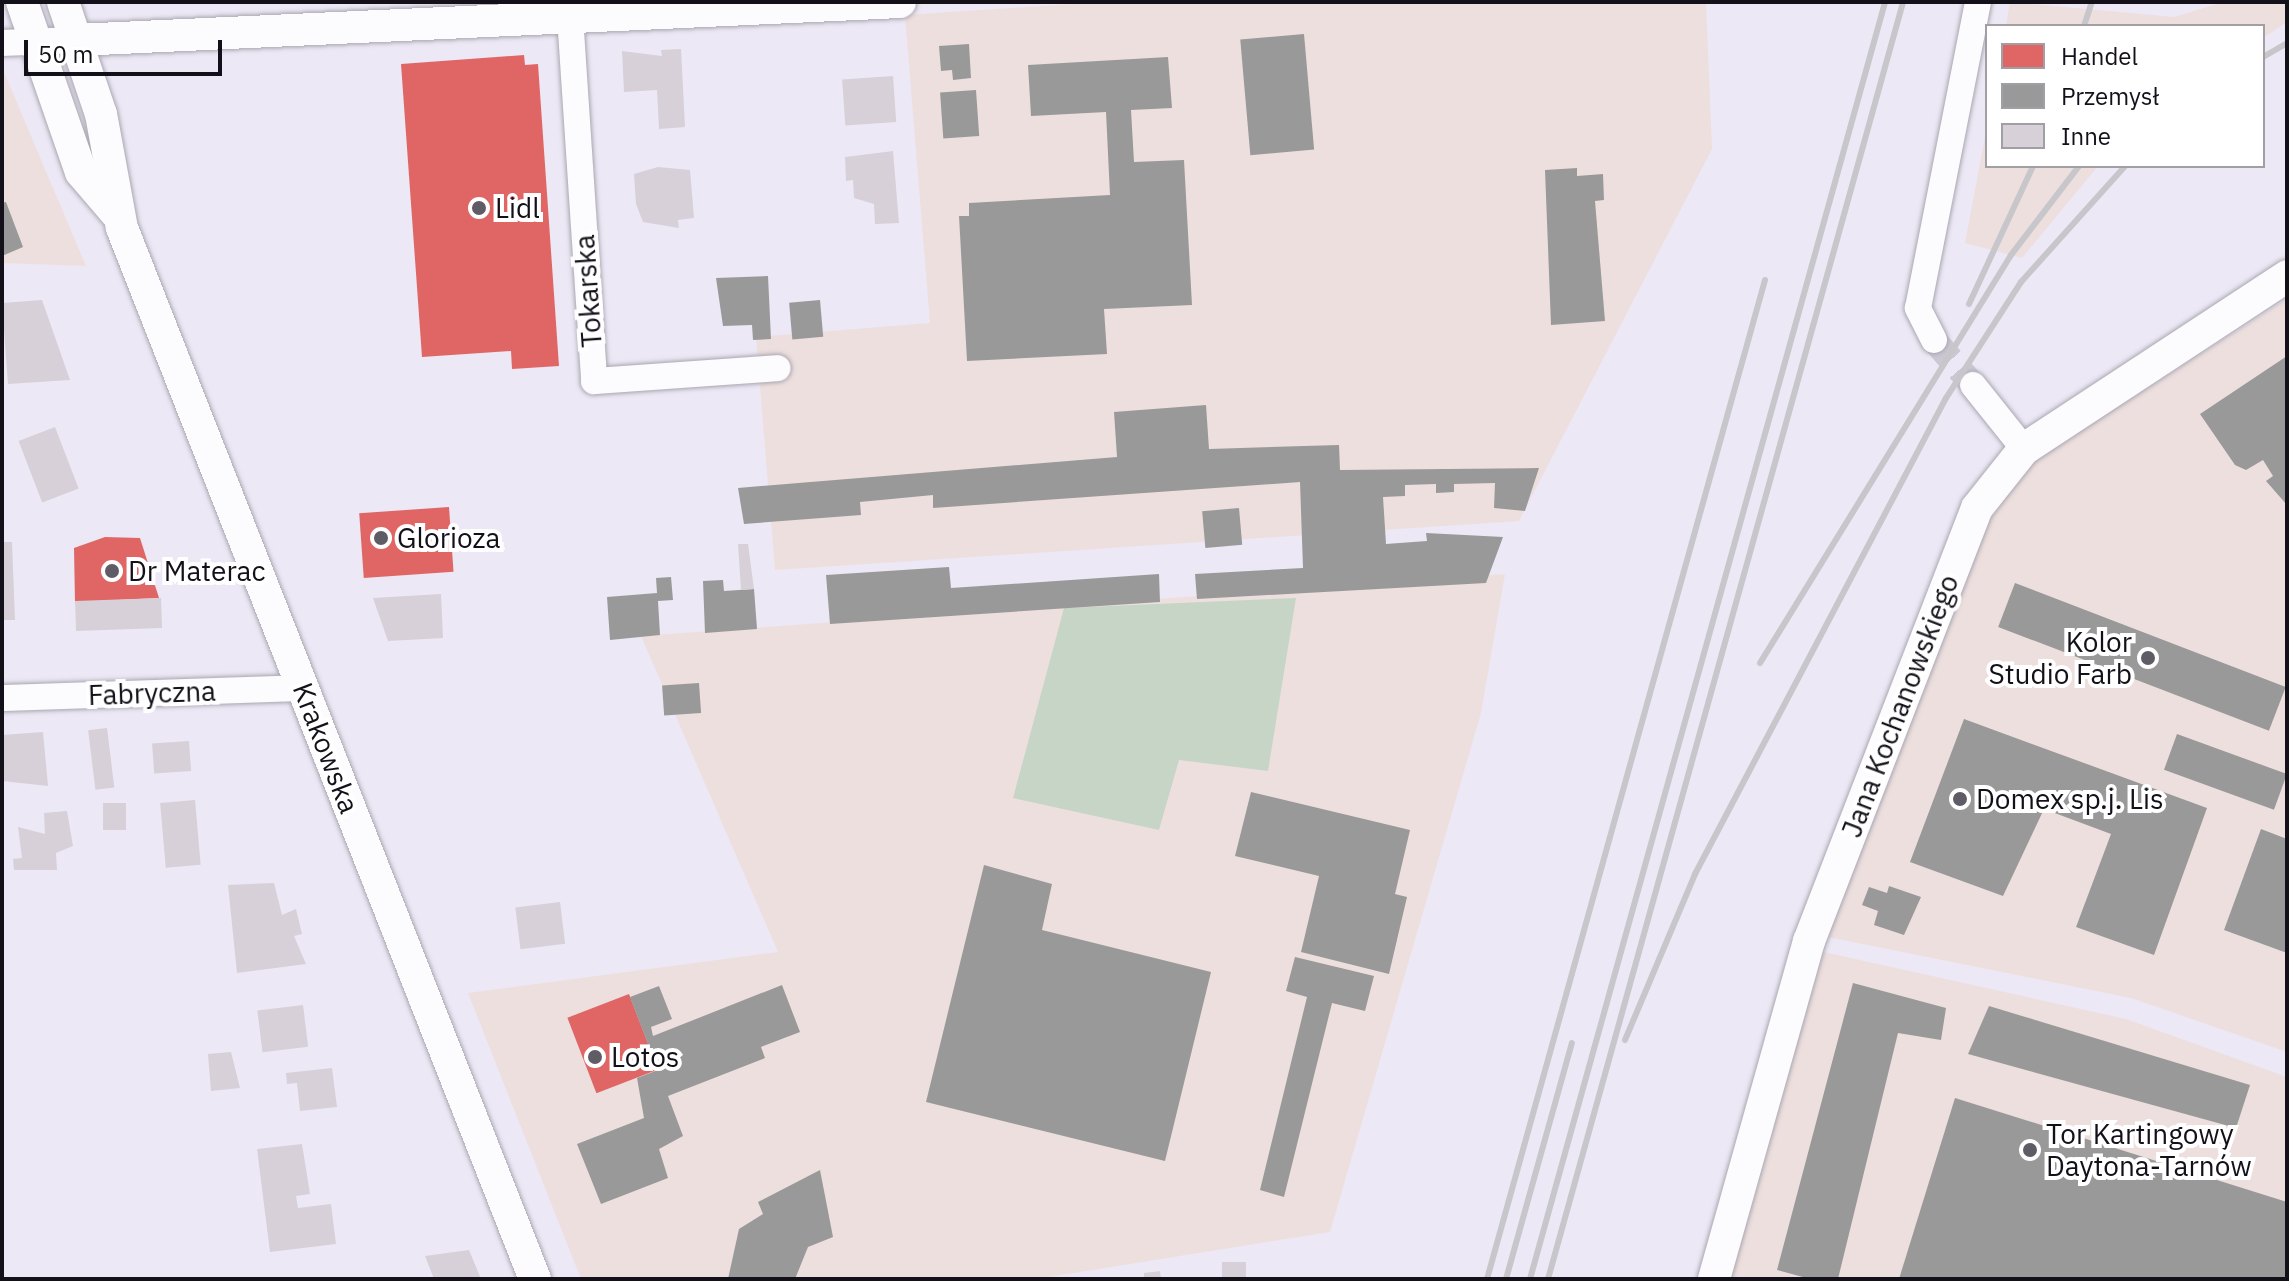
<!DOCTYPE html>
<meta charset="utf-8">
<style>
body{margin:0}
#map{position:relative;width:2289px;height:1281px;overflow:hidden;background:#ece8f5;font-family:"IBM Plex Sans",sans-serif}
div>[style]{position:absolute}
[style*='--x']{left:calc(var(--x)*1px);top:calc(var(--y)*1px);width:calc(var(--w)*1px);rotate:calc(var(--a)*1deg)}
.industrial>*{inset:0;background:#eddfde}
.green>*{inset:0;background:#c7d5c7}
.shops>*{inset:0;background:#e06666;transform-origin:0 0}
.industry>*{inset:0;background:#999;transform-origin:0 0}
.building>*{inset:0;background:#d7d0d9;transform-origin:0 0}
.minor-tunnel>*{height:26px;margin-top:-13px;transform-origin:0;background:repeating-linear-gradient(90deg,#cbc8d4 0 26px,transparent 0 39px)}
.roads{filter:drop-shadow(0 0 2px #aaa7b1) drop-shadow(0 0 2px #aaa7b1)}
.minor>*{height:26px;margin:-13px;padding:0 13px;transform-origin:13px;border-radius:13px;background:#fcfcfe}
.tertiary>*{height:32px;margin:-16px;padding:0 16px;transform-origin:16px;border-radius:16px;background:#fcfcfe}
.rail>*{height:6px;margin:-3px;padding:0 3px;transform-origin:3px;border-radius:3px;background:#c7c6ca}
.dots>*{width:22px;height:22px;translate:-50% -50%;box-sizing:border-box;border:4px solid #fff;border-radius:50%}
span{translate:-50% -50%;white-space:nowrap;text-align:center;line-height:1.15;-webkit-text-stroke:8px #fff;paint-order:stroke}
.poi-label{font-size:28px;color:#131019}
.left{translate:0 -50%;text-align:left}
.right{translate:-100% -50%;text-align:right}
.street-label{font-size:28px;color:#131019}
.frame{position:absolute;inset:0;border:4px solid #131019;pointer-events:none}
.legend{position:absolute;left:1985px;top:24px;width:280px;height:144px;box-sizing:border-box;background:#fff;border:2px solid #a19fa3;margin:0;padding:10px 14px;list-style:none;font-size:24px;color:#131019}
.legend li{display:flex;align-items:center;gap:16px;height:40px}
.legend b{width:40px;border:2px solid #a19fa3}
.scale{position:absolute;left:24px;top:40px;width:198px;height:36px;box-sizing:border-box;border:4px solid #131019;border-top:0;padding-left:10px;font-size:24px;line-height:28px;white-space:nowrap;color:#131019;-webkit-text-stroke:6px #fff;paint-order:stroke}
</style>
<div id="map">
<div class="industrial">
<i style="clip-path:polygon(1101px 2px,1706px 2px,1712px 149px,1519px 521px,775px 570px,756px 337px,930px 323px,905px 15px)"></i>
<i style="clip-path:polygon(2010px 2px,2174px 17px,2224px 2px,2287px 2px,2287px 22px,2263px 38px,2263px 26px,2006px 26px)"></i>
<i style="clip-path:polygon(2px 69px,4px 72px,86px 266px,2px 263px)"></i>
<i style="clip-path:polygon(1987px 126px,1987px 166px,2098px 166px,2022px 258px,1965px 243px)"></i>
<i style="clip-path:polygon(2287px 299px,2287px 1052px,2131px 998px,1823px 936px,1989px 516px,2037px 458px)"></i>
<i style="clip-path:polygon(1505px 574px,1481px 713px,1330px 1232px,1036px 1279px,581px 1279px,468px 993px,778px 952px,641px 636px)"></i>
<i style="clip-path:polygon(1819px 951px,2126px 1019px,2287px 1077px,2287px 1279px,1727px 1279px)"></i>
</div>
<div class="green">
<i style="clip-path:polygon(1296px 598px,1268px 771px,1179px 760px,1159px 830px,1013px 798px,1064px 608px)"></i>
</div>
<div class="shops">
<i style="clip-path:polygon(524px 55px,525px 65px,538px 64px,559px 366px,512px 369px,511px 351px,422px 357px,401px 64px)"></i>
<i style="left:449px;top:507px;width:65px;height:90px;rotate:86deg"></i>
<i style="clip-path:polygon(105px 537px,140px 538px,159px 598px,75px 602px,74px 548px)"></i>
<i style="left:629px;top:994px;width:81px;height:66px;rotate:69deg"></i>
</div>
<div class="industry">
<i style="left:1304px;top:34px;width:116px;height:64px;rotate:85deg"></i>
<i style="clip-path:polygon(969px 44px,971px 78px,953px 80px,952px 70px,941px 71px,939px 46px)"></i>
<i style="clip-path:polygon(1168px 57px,1172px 108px,1131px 110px,1134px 162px,1184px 160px,1192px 305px,1104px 309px,1107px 354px,967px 361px,959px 216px,969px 216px,969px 203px,1110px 195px,1106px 112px,1031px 116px,1028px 65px)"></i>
<i style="left:976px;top:90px;width:46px;height:36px;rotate:86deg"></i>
<i style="clip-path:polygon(1577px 168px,1577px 176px,1603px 174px,1604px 200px,1595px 201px,1605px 321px,1551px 325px,1545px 170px)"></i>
<i style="clip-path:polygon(6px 202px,23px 247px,2px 256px,2px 203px)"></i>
<i style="clip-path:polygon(768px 276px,771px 339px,753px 340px,752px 325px,723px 326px,716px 278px)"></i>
<i style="left:820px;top:300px;width:37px;height:31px;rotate:85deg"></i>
<i style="clip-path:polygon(2287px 356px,2287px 505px,2266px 481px,2273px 476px,2263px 460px,2246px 470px,2235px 465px,2200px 414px)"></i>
<i style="clip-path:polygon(1206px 405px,1209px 449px,1339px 445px,1340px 470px,1539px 468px,1525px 511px,1494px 508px,1495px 483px,1454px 484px,1454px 492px,1436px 493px,1436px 484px,1405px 485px,1405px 496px,1383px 497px,1386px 544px,1427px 541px,1426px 533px,1503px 537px,1486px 583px,1197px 599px,1195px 574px,1303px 568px,1300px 482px,933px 508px,933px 495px,860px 502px,861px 515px,744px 524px,738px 488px,1117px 457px,1114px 412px)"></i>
<i style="left:1239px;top:508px;width:37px;height:37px;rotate:85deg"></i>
<i style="clip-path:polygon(949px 567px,951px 588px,1159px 574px,1160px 602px,830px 624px,826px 575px)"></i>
<i style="clip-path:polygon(671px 577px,673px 600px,658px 601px,660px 635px,610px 640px,607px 597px,657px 593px,656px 578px)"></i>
<i style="clip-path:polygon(723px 580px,724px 591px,754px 589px,757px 629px,705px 633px,703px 581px)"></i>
<i style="left:2015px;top:583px;width:290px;height:47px;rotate:21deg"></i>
<i style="left:699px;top:683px;width:30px;height:37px;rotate:86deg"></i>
<i style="clip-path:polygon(1964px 719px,2207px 808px,2154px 955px,2076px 927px,2111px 834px,2044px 809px,2003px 896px,1910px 862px)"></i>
<i style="left:2177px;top:734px;width:117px;height:38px;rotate:20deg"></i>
<i style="clip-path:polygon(1251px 792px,1410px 830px,1395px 894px,1407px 897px,1389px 974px,1301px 952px,1319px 876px,1235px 856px)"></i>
<i style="clip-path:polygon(2261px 829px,2287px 839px,2287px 953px,2224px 930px)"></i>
<i style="clip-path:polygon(984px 865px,1052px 884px,1042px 930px,1211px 972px,1165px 1161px,926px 1102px)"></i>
<i style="clip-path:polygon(1889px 886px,1921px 897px,1904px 935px,1874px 925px,1878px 911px,1862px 905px,1869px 887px,1887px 893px)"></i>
<i style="clip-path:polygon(1295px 957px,1374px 976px,1365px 1011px,1332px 1003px,1284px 1197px,1260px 1190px,1307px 997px,1286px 991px)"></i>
<i style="clip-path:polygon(1853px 983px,1946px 1008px,1941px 1040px,1898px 1033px,1838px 1279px,1810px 1279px,1777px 1270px)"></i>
<i style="clip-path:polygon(782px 985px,800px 1032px,761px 1047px,765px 1058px,668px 1096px,683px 1136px,659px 1149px,668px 1178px,601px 1204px,577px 1144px,644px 1118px,637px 1078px,658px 1070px,630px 997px,659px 986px,672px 1019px,651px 1027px,653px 1036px)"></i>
<i style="clip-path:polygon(1989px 1006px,2250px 1085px,2236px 1128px,1968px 1054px)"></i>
<i style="clip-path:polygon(1955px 1098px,2287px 1202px,2287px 1279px,1899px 1279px)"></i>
<i style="clip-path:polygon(820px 1170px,833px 1237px,808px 1247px,795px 1279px,728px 1279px,739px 1229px,763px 1214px,758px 1202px)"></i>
</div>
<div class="building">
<i style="clip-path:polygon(681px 49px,685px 127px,659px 129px,657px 90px,624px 92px,622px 51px,662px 56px,661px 50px)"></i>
<i style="left:893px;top:76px;width:46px;height:51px;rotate:86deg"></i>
<i style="clip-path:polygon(893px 151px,899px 223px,875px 224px,874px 204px,854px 198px,853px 180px,846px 181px,845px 157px)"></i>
<i style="clip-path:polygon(658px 167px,690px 170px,694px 218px,678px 220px,679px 228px,643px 222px,636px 204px,634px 174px)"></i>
<i style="clip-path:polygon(42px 300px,70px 380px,8px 384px,2px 303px)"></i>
<i style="left:55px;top:427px;width:66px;height:39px;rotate:69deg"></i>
<i style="clip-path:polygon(2px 542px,12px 542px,15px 620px,2px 620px)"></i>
<i style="clip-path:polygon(738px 544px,748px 544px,754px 589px,741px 590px)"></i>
<i style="clip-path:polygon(441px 594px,443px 638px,388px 641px,373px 598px)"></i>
<i style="left:161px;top:598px;width:30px;height:86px;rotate:88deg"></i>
<i style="left:107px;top:728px;width:60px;height:19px;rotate:83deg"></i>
<i style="clip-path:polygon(43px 732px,48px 786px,2px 781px,2px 735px)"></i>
<i style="left:189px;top:741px;width:30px;height:37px;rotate:86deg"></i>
<i style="left:195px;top:800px;width:65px;height:35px;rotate:85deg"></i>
<i style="left:103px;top:803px;width:23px;height:27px"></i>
<i style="clip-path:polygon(67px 811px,73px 846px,56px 853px,57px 870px,14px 870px,13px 859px,22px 858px,18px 827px,45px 834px,44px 813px)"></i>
<i style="clip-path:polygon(274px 883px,282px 915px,296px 909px,302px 934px,294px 936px,306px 964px,237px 973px,228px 885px)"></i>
<i style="left:560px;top:902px;width:42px;height:45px;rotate:83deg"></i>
<i style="left:303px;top:1005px;width:42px;height:46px;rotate:83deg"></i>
<i style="clip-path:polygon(231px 1052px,240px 1088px,211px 1091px,208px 1054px)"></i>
<i style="clip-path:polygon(332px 1068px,337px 1107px,300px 1111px,297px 1083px,287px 1084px,286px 1073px)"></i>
<i style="clip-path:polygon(302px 1144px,310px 1194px,296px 1196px,298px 1208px,331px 1204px,336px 1244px,270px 1252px,257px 1149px)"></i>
<i style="clip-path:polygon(469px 1250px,481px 1279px,434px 1279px,425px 1256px)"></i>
<i style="left:1246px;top:1262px;width:17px;height:24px;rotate:90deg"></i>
<i style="clip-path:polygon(1160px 1271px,1161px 1279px,1144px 1279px,1144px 1273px)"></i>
</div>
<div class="minor-tunnel">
<i style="--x:1934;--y:340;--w:60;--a:49.1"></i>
</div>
<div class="roads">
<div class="minor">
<i style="--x:570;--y:16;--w:366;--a:86.2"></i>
<i style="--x:594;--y:381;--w:184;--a:-4"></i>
<i style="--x:2;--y:43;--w:74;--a:-2.3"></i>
<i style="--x:1934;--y:340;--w:36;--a:-117"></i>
<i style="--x:1918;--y:308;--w:312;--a:-78.9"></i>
<i style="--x:1973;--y:385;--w:82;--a:51.4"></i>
<i style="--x:2;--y:698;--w:300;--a:-1.9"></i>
</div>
<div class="tertiary">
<i style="--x:22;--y:2;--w:180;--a:70.9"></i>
<i style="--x:81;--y:172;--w:54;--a:49.5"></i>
<i style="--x:63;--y:2;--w:118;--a:71.3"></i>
<i style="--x:101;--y:114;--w:116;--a:79.6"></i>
<i style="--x:122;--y:228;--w:1129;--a:68.55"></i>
<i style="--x:76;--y:40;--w:825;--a:-2.64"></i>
<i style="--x:1714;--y:1279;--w:351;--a:-74.3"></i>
<i style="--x:1809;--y:941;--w:464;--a:-68.8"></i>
<i style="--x:1977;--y:508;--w:75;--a:-51.5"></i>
<i style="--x:2024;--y:449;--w:315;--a:-33.3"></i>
</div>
</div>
<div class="rail">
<i style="--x:2084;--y:26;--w:25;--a:-72"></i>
<i style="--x:2263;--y:57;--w:28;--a:-30"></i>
<i style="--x:1969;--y:304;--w:152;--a:-65.1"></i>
<i style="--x:1760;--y:663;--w:479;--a:-58.4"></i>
<i style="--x:2011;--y:255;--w:112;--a:-52.6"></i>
<i style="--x:1625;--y:1040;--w:180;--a:-67.1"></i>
<i style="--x:1695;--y:874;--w:538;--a:-62.2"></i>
<i style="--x:1946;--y:398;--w:138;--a:-57.1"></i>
<i style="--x:2021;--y:282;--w:156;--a:-48.1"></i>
<i style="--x:1487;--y:1279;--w:1037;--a:-74.45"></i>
<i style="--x:1506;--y:1279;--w:245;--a:-74.4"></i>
<i style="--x:1530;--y:1279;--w:1325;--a:-74.46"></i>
<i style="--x:1548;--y:1279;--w:1325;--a:-74.46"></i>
</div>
<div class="dots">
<i style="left:479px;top:208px;background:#5f5c66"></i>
<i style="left:381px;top:538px;background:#5f5c66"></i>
<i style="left:112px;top:571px;background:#5f5c66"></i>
<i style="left:2148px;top:658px;background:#5f5c66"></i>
<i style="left:1960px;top:799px;background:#5f5c66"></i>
<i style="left:595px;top:1057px;background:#5f5c66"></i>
<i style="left:2030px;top:1150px;background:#5f5c66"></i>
</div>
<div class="poi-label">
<span class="left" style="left:495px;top:208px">Lidl</span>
<span class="left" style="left:397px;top:538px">Glorioza</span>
<span class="left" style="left:128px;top:571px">Dr Materac</span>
<span class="right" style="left:2132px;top:658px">Kolor<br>Studio Farb</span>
<span class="left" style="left:1976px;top:799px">Domex sp.j. Lis</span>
<span class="left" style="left:611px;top:1057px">Lotos</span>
<span class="left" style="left:2046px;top:1150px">Tor Kartingowy<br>Daytona-Tarnów</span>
</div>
<div class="street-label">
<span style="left:588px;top:291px;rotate:-94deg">Tokarska</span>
<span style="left:152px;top:693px;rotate:-2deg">Fabryczna</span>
<span style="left:1900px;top:706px;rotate:-69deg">Jana Kochanowskiego</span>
<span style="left:326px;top:748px;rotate:69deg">Krakowska</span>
</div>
<div class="frame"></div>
<ul class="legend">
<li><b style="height:22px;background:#e06666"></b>Handel</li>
<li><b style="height:22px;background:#999"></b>Przemysł</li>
<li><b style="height:22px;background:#d7d0d9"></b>Inne</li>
</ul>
<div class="scale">50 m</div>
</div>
